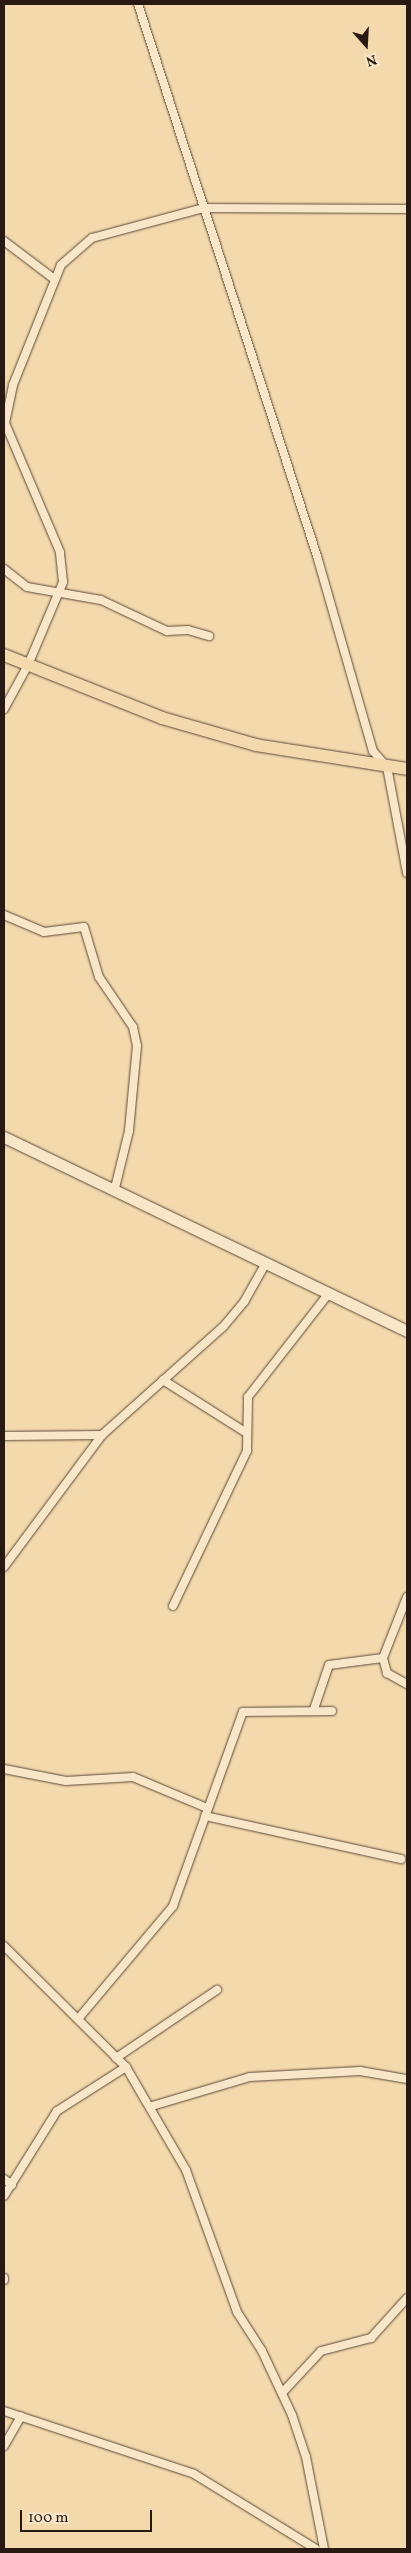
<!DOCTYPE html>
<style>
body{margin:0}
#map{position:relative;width:411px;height:2553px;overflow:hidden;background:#f4d9ac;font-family:Vollkorn,serif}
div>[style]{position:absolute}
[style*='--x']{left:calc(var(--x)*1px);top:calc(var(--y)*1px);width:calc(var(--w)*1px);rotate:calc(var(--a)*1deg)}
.roads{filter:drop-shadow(0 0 1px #5b4939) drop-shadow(0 0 1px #5b4939)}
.minor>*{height:8px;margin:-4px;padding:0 4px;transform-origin:4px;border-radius:4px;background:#f8e6c9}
.secondary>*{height:11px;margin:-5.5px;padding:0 5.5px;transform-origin:5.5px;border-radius:5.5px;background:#f8e6c9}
.primary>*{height:12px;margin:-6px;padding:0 6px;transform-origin:6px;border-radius:6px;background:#f4d9ac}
span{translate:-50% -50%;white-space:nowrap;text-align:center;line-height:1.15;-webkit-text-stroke:5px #f8e6c9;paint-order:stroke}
.frame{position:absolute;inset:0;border:5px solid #281913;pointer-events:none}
.north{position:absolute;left:341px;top:20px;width:50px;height:50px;-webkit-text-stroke:4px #f8e6c9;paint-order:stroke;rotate:161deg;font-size:14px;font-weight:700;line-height:20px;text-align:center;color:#281913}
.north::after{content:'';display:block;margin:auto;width:18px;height:22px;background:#281913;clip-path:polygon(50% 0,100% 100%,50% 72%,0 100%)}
.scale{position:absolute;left:20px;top:2510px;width:132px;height:22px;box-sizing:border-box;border:2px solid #281913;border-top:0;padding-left:6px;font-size:15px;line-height:18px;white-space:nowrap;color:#281913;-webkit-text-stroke:4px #f8e6c9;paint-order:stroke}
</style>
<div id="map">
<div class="roads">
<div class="minor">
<i style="--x:138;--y:4;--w:580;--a:72.03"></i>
<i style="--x:317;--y:556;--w:203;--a:74"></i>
<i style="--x:373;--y:751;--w:21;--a:49"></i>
<i style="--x:387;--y:767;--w:108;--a:79.3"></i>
<i style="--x:4;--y:241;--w:61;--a:37.1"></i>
<i style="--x:4;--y:569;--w:29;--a:38"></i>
<i style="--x:27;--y:587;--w:75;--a:10"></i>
<i style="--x:101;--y:600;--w:73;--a:25.2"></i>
<i style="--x:167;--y:631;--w:21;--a:-3"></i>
<i style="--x:188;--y:630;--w:22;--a:16"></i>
<i style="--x:4;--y:709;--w:50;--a:-61.4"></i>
<i style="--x:28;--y:665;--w:90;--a:-67.1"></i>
<i style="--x:63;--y:582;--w:30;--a:-96"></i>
<i style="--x:60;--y:552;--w:140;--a:-113.1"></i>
<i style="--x:5;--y:423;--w:39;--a:-78"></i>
<i style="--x:13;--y:385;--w:129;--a:-68.2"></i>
<i style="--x:61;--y:265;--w:41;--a:-41.1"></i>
<i style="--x:92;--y:238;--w:115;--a:-15.1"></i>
<i style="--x:203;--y:208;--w:204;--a:0.3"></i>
<i style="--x:4;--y:915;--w:43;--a:23"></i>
<i style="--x:44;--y:932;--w:40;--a:-7.1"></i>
<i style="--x:84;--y:927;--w:52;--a:73.3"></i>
<i style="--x:99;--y:977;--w:60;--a:55.8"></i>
<i style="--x:133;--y:1027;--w:19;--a:78"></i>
<i style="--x:137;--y:1046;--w:85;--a:95.4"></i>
<i style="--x:129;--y:1131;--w:59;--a:103.8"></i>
<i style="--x:163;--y:1380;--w:97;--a:32.4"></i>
<i style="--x:4;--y:1436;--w:98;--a:-0.6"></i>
<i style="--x:4;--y:1567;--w:164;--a:-53.4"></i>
<i style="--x:102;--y:1435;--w:162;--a:-41.8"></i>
<i style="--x:223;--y:1327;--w:33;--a:-50"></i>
<i style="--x:244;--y:1302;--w:45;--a:-60.6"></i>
<i style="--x:407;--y:1597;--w:66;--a:111.5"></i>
<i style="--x:383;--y:1658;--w:16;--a:75"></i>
<i style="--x:387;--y:1673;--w:23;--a:29"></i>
<i style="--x:173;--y:1606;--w:172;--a:-64.5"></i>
<i style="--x:247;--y:1451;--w:54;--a:-88.9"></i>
<i style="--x:248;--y:1397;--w:132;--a:-52.1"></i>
<i style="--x:314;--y:1709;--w:46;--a:-71.2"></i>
<i style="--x:329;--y:1665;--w:54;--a:-7.4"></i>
<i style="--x:4;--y:1769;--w:63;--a:11"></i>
<i style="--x:66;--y:1781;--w:67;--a:-3.4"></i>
<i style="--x:133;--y:1777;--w:80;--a:22.7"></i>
<i style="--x:205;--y:1816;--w:201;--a:12.4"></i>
<i style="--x:4;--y:1946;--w:172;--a:44.8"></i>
<i style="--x:126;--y:2067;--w:119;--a:59.8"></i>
<i style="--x:186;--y:2170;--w:151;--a:70.2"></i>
<i style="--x:237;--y:2312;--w:46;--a:57.3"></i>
<i style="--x:262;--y:2351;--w:71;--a:64.9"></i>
<i style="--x:292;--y:2415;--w:44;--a:71.6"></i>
<i style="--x:306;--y:2457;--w:94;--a:78.9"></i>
<i style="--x:78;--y:2019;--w:148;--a:-49.9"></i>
<i style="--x:173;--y:1906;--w:206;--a:-70.2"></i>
<i style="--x:243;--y:1712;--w:89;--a:-0.6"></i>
<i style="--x:116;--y:2058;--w:122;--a:-34"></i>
<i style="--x:152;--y:2106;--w:102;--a:-16.5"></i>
<i style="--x:250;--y:2077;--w:110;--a:-3.1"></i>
<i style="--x:360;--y:2071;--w:48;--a:9.7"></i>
<i style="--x:4;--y:2179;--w:10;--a:37"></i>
<i style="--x:4;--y:2196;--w:100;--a:-58.1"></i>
<i style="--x:57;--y:2111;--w:82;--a:-32.5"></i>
<i style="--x:4;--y:2278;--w:2;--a:90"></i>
<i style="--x:282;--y:2393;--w:57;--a:-47.1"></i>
<i style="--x:321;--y:2351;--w:52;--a:-14.6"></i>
<i style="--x:371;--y:2338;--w:54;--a:-48"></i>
<i style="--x:4;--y:2411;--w:200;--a:18.3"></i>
<i style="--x:194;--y:2474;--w:143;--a:31.6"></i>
<i style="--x:4;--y:2446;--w:34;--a:-60"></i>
</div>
<div class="secondary">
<i style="--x:4;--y:1137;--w:447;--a:25.7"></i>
</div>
<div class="primary">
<i style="--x:4;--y:655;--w:170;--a:21.7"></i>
<i style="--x:162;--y:718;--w:98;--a:16"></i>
<i style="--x:256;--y:745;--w:153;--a:9"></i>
</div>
</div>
<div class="frame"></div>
<div class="north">N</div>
<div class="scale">100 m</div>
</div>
